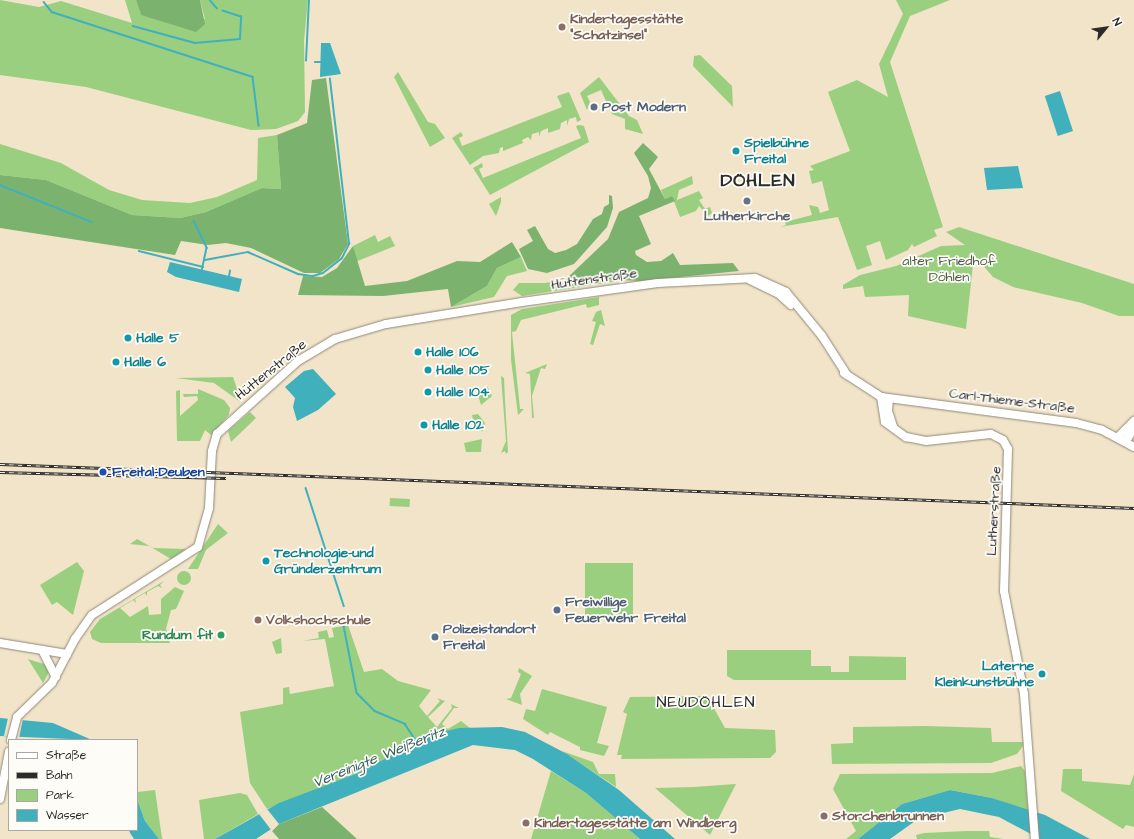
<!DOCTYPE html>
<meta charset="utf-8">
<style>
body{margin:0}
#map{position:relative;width:1134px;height:839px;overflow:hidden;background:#f2e4c8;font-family:"Architects Daughter",sans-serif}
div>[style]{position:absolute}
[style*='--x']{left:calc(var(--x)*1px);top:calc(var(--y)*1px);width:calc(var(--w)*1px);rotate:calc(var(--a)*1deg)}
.green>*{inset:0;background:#9acf80;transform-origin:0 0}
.round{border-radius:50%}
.forest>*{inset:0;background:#7bb26e}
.water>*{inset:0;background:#41b0bd;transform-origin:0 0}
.pier>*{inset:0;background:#f2e4c8}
.stream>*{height:1.5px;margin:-0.75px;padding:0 0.75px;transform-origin:0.75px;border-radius:0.75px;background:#41b0bd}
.roads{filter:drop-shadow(0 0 1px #8e887a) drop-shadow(0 0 1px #8e887a)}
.secondary>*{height:8px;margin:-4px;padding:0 4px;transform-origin:4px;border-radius:4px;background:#fff}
.rail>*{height:3px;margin-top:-1.5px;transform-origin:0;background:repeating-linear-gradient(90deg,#fdfcf7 0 4.5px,#2b2b2b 0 9px);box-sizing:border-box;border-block:1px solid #2b2b2b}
.dots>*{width:11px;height:11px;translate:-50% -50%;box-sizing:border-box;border:2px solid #fdfcf7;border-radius:50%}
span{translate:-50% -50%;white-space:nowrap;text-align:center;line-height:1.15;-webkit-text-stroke:3.5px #fdfcf7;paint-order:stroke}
.education-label{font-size:14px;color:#785e54;font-weight:700}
.left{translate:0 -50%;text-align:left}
.service-label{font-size:14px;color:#4e5e75;font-weight:700}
.culture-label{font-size:14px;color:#0d838f;font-weight:700}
.right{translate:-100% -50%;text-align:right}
.worship-label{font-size:14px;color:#5b616d;font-weight:700}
.park-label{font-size:14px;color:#4c5c44}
.street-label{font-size:14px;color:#2b2b2b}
.transit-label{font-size:14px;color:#164399;font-weight:700}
.leisure-label{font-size:14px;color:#27864d;font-weight:700}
.water-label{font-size:15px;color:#346065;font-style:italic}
.quarter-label{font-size:16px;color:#2b2b2b;letter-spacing:1px}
.district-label{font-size:18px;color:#2b2b2b;font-weight:700;letter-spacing:1px}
.legend{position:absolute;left:8px;top:739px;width:130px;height:92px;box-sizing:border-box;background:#fdfcf7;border:1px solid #a9a8a5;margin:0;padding:5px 7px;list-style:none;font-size:12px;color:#2b2b2b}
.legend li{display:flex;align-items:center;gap:8px;height:20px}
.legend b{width:20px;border:1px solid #a9a8a5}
.north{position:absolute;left:1086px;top:8px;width:40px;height:40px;-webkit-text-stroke:3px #fdfcf7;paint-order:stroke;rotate:61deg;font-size:11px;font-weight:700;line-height:16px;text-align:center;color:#2b2b2b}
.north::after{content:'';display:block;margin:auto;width:14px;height:18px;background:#2b2b2b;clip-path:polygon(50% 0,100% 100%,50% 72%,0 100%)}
</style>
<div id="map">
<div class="green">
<i style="clip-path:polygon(0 0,39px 7px,61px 1px,132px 23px,125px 0,136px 0,141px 15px,205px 19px,200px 0,308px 0,304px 41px,305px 112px,298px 121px,276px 129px,251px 130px,86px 87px,0 75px)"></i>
<i style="clip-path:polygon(896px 0,950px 0,910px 16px,890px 62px,943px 227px,934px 230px,937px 236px,914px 247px,912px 244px,908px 250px,886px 260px,880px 241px,866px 246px,872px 265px,857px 270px,838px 217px,780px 227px,786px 225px,785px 222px,812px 215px,809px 205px,818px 207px,820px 213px,829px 210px,822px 181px,812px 184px,809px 171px,814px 170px,810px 166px,850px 151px,828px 92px,857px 80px,888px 97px,879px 64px,903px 14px)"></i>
<i style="clip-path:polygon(700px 55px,732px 86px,733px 107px,693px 66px,694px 56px)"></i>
<i style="clip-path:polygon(398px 72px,428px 122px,435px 124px,445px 138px,430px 147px,394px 77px)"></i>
<i style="clip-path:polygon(599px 77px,629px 116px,637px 120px,643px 134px,625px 129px,625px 119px,612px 114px,601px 90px,587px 96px,590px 102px,587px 110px,580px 93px)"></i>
<i style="clip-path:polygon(569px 92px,581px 120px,577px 122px,576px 117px,569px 119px,567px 126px,567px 120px,561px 123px,560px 129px,548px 133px,548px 128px,541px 131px,539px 137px,539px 132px,532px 134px,531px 140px,528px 137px,522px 140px,523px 143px,503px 151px,503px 147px,500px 148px,499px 153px,483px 156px,470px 165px,452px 138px,461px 132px,463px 136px,459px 138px,462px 146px,562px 107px,557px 96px)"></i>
<i style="clip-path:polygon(579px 125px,584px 126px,589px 142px,490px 195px,473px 168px,482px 163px,483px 167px,479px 169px,483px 178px,581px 138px,576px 126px)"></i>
<i style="clip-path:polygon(277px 135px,281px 189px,262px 188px,206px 212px,180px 218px,132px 215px,46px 180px,0 175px,0 144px,61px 163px,109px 190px,142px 200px,190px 203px,217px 197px,257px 180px,258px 138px)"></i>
<i style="clip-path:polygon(692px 176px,693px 184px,679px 190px,677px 200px,699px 191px,703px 198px,699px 200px,705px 209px,710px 207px,712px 213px,708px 216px,699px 206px,696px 211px,680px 217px,672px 196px,665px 199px,661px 190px)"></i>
<i style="clip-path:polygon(501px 197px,501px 202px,496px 216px,489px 204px)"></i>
<i style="clip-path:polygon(959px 227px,1134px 284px,1134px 316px,1119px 316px,1082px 303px,1013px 287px,993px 277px,974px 255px,966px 329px,908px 316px,909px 295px,865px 297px,863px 286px,843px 289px,843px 285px,860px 275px,896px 266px,941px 246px,965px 245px,946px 232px)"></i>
<i style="clip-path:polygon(375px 235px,378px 242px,390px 236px,395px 246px,355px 262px,353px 246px)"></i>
<i style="clip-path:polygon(521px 257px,527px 271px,507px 276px,494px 297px,451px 307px,487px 286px,497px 268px)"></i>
<i style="clip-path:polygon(566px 279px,569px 286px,591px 284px,599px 279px,618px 281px,522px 296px,513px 290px,519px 283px,545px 283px)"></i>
<i style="clip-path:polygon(599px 297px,599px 305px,587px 308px,586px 304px,521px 320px,516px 331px,512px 332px,520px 409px,524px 409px,518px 415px,511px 360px,511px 315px,522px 309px)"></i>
<i style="clip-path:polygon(601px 310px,605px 326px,600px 324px,593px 345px,590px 344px,596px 322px,592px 321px,596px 312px)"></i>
<i style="clip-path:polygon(547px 364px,545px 369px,541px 368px,532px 396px,534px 418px,532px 418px,530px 374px,525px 373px)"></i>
<i style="clip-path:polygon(501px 376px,504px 378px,505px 400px,508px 452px,506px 454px,505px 451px,501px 453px,506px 441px)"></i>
<i style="clip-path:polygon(233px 377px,242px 403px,214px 383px,176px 378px)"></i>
<i style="clip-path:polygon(487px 386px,492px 396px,481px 405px,477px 391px)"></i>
<i style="clip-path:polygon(198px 389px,224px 400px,230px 408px,229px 415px,211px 435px,205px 430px,200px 441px,177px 441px,176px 391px,180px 390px,180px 416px,198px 400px,197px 396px,184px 397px,183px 394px,198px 394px)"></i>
<i style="clip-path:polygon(250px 412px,256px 418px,231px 442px,228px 431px)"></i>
<i style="clip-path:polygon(478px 414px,485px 423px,482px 432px,479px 425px,475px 427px,472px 415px)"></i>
<i style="clip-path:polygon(482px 439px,481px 452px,466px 452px,464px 443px)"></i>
<i style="left:390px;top:498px;width:20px;height:8px;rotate:3deg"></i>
<i style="clip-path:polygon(218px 524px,228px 533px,206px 550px,198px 569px,188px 569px)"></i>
<i style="clip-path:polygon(137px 539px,153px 548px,186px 549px,171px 559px,149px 546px,130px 544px)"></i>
<i style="clip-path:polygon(77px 562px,84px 571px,73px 615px,57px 602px,52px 605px,40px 585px)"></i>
<i style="left:585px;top:563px;width:48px;height:55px"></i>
<i class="round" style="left:177px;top:571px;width:14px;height:14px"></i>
<i style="clip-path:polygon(164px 581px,160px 585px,162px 588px,158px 586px,147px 592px,147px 596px,145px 593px,135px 599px,136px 603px,133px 600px,120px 608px,130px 617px,148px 606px,149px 615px,161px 614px,161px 599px,175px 587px,184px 591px,176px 609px,171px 610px,166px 629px,170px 643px,101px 643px,92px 639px,90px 632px,100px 619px)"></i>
<i style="clip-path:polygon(348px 625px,364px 672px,382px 669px,398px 681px,431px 690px,419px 706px,427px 716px,440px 701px,437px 698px,445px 701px,428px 717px,437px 727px,452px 708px,451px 704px,459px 708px,454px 708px,442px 724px,448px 729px,461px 721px,470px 728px,430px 735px,358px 773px,267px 809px,250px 783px,240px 712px,283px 704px,283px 688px,289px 687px,290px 694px,334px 686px,325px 639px,302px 641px,319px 638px,318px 632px,327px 630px,329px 638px,334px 637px,332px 628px)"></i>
<i style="clip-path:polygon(281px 638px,282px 653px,276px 654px,272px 642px)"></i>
<i style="clip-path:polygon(727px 650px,811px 650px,811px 666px,831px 666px,831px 672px,849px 672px,849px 656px,906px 657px,906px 680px,734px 680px,727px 676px)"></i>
<i style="clip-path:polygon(28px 659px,47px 665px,49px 672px,43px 683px)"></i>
<i style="clip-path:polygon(519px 668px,532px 676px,520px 694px,522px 705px,506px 699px,511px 698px,521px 674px,518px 672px)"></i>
<i style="clip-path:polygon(542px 689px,607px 707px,597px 743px,609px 746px,604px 756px,580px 750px,580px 747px,550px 732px,548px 735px,523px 719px,526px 709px,535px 711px)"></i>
<i style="clip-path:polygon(707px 696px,725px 728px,775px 730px,776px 752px,770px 758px,621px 759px,622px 755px,617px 755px,627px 714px,623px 712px,630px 697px)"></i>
<i style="clip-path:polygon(926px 726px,991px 728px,992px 742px,1023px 742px,1023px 746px,1017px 754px,991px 763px,832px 764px,831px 744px,853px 743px,853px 727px)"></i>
<i style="clip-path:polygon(562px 751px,593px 762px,599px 774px,615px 774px,616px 787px)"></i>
<i style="clip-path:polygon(1021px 766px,1025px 771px,1028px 810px,992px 798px,950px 790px,902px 804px,858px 839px,846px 839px,856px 831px,833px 789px,840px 774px,992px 773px)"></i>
<i style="clip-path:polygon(1063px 769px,1082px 769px,1082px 781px,1130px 785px,1134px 774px,1134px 827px,1126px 825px,1123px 829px,1061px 791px)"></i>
<i style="clip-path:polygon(551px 771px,586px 793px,640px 839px,531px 839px)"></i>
<i style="clip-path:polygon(736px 784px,710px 835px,655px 788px,694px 787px)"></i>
<i style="clip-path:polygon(155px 790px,162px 838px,163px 839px,159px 839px,145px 821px,137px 799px,137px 792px)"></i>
<i style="clip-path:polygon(240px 793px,247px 795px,258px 814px,215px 839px,204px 839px,199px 800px)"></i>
<i style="clip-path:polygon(966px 831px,989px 831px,990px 837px,1004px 839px,917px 839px,916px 835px,924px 833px)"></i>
</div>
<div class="forest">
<i style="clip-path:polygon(136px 0,200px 0,205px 24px,196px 32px,141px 15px)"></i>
<i style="clip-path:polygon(326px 78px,348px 244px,339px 259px,320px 273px,304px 273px,251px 248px,226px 243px,208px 245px,181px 241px,175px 255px,0 228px,0 175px,46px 180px,132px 215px,180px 218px,206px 212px,262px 188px,281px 189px,277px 135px,307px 123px,312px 80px)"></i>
<i style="clip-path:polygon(643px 143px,658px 157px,649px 169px,665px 199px,672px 196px,675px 201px,639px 216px,651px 244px,635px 251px,636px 255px,647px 262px,661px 261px,673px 253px,680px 265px,733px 263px,739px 271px,641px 281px,599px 279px,584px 286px,569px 286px,566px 279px,608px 239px,619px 212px,648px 198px,651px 188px,648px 176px,634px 153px)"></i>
<i style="clip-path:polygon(609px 195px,612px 196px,613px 208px,607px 227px,574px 264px,547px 273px,528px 269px,519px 249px,533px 241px,527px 230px,535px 226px,548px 249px,555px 253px,566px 250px,577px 244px,593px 219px,602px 214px,604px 207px,609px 204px)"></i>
<i style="clip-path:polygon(512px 242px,521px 257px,497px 268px,487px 286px,451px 307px,448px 289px,383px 296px,298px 295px,303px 276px,322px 277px,337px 268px,353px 246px,365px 286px,407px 281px,457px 261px,480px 262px)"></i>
<i style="clip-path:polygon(322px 807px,357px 839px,279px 839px,272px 831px,279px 824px)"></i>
</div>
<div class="water">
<i style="clip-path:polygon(321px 43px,330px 43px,341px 74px,320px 77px)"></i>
<i style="left:1060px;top:91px;width:42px;height:16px;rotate:72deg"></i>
<i style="clip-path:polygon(1018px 166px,1023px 188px,987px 190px,984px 168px)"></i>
<i style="clip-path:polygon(170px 262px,242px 279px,239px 292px,176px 277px,167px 272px)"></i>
<i style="clip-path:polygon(313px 369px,336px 394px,318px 410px,297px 421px,293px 407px,295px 398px,285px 387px,304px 371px)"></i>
<i style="clip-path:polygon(0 718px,53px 723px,92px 740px,0 736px)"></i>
<i style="clip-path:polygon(502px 727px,525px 732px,567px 754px,619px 790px,675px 839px,640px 839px,586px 793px,533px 759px,515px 750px,473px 745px,279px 824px,256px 839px,215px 839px,279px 803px,358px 773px,430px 735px,459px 728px)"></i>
<i style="clip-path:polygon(950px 790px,992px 798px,1045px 815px,1090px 839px,1040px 839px,999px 817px,960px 809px,918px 819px,890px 839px,858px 839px,902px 804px)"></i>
<i style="clip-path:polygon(137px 799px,145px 821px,159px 839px,134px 839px,130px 833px,129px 830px,137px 830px)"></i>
</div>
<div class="pier">
<i style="clip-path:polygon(8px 718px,23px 719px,19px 738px,4px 736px)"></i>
<i style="clip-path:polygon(267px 809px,279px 824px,272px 831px,259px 814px)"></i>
</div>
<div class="stream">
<i style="--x:210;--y:0;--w:11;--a:49"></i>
<i style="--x:44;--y:2;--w:13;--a:51"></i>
<i style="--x:52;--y:12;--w:211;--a:17.9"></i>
<i style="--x:253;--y:77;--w:49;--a:83"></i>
<i style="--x:133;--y:26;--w:64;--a:15.3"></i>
<i style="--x:195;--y:43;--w:45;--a:-5.1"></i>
<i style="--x:240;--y:39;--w:22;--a:-87"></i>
<i style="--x:241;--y:17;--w:19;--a:-162"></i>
<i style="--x:306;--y:61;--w:61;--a:-87.2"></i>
<i style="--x:315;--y:62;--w:6;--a:0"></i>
<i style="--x:0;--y:185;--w:99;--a:21.9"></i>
<i style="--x:194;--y:221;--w:30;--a:64"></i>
<i style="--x:207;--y:248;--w:24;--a:102"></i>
<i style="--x:139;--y:251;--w:66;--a:14"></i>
<i style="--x:205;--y:260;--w:44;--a:-10.5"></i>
<i style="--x:248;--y:252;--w:55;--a:23.7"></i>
<i style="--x:298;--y:274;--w:15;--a:8"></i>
<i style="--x:313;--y:276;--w:10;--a:-17"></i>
<i style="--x:323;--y:273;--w:24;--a:-38"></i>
<i style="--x:342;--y:258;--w:16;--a:-63"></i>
<i style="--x:349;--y:244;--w:166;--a:-96.6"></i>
<i style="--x:229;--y:277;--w:6;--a:-81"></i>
<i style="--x:306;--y:488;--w:124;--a:72.1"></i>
<i style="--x:344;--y:626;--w:68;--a:79"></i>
<i style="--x:357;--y:693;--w:25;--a:45"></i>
<i style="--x:375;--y:711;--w:33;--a:23"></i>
<i style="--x:405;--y:724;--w:22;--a:56"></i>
</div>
<div class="roads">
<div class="secondary">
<i style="--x:750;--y:280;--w:32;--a:26"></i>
<i style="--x:779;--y:294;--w:16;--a:43"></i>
<i style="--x:844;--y:373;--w:44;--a:33"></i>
<i style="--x:881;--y:397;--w:197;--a:7.6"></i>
<i style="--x:1076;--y:423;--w:27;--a:15"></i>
<i style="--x:1102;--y:430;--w:36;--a:28"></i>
<i style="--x:881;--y:397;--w:25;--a:81"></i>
<i style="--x:885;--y:422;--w:26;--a:36"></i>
<i style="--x:906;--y:437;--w:20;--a:11"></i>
<i style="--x:926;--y:441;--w:65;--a:-6.1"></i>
<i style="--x:991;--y:434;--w:13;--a:27"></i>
<i style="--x:1003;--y:440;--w:10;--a:61"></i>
<i style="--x:1008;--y:449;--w:142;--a:91.6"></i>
<i style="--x:1004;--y:591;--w:105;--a:79"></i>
<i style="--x:1024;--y:694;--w:145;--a:85.7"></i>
<i style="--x:889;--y:399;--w:12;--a:95"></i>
<i style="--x:888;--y:411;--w:16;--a:72"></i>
<i style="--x:1118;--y:437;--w:23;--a:-45"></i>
<i style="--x:1126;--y:441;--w:15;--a:-58"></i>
<i style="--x:0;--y:643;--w:68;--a:9.3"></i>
<i style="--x:43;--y:652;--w:28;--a:63"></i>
<i style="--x:11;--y:740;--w:24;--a:-75"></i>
<i style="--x:17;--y:717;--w:49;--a:-44.2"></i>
<i style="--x:52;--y:683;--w:50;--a:-62.4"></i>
<i style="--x:75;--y:639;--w:29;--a:-55"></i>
<i style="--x:92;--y:615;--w:126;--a:-32.7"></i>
<i style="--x:198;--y:547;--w:41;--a:-74.2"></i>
<i style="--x:209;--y:508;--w:57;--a:-87"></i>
<i style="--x:212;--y:451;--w:18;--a:-74"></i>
<i style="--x:217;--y:434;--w:109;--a:-42"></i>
<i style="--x:298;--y:361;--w:43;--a:-30.7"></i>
<i style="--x:335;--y:339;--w:53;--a:-16.4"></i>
<i style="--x:386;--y:324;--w:138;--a:-9.2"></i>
<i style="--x:522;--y:302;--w:137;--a:-8"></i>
<i style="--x:658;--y:283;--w:97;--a:-3"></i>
<i style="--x:755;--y:278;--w:34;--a:24"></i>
<i style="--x:786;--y:292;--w:57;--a:50.7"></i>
<i style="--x:822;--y:336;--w:46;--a:57.3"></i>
<i style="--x:0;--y:799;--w:48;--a:-79.2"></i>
</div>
</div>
<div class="rail">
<i style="--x:0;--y:464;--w:1135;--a:2.22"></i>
<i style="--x:0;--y:472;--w:226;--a:1.5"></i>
</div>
<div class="dots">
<i style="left:562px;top:27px;background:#8d6e63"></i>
<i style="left:594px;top:107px;background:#5c6f8a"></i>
<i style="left:736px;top:151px;background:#0f9aa8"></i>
<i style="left:747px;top:201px;background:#6b7280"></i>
<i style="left:128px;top:338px;background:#0f9aa8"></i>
<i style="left:418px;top:352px;background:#0f9aa8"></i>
<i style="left:116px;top:362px;background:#0f9aa8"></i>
<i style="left:428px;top:370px;background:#0f9aa8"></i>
<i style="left:428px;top:392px;background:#0f9aa8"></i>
<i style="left:424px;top:425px;background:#0f9aa8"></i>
<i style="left:103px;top:472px;background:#1a4fb4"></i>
<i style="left:266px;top:561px;background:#0f9aa8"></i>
<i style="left:557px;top:610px;background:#5c6f8a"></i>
<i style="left:258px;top:620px;background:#8d6e63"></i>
<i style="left:221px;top:635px;background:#2e9e5b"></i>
<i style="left:435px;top:637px;background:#5c6f8a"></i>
<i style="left:1042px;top:674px;background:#0f9aa8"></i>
<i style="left:824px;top:816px;background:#8d6e63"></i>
<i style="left:526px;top:823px;background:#8d6e63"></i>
</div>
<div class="education-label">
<span class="left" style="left:570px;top:27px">Kindertagesstätte<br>"Schatzinsel"</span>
<span class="left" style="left:266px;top:620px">Volkshochschule</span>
<span class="left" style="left:832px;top:816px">Storchenbrunnen</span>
<span class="left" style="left:534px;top:823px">Kindertagesstätte am Windberg</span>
</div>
<div class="service-label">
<span class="left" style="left:602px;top:107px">Post Modern</span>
<span class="left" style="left:565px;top:610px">Freiwillige<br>Feuerwehr Freital</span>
<span class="left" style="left:443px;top:637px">Polizeistandort<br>Freital</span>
</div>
<div class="culture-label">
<span class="left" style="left:744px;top:151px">Spielbühne<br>Freital</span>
<span class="left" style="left:136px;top:338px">Halle 5</span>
<span class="left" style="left:426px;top:352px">Halle 106</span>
<span class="left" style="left:124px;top:362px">Halle 6</span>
<span class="left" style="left:436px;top:370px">Halle 105</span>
<span class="left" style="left:436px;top:392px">Halle 104</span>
<span class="left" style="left:432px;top:425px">Halle 102</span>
<span class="left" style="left:274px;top:561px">Technologie-und<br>Gründerzentrum</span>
<span class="right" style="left:1034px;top:674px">Laterne<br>Kleinkunstbühne</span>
</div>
<div class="worship-label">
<span style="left:747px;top:216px">Lutherkirche</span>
</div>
<div class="park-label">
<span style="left:949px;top:269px">alter Friedhof<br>Döhlen</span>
</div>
<div class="street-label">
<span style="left:594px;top:279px;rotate:-8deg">Hüttenstraße</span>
<span style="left:271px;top:370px;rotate:-39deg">Hüttenstraße</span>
<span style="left:1012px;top:401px;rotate:7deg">Carl-Thieme-Straße</span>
<span style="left:994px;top:511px;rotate:-87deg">Lutherstraße</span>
</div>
<div class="transit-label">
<span class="left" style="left:112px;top:472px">Freital-Deuben</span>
</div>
<div class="leisure-label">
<span class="right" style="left:213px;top:635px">Rundum fit</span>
</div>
<div class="water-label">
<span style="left:379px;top:757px;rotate:-22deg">Vereinigte Weißeritz</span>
</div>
<div class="quarter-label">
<span style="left:706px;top:702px">NEUDÖHLEN</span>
</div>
<div class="district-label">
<span style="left:758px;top:181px">DÖHLEN</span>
</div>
<ul class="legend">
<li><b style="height:5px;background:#fff"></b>Straße</li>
<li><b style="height:5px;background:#2b2b2b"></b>Bahn</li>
<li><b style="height:11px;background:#9acf80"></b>Park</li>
<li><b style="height:11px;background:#41b0bd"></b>Wasser</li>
</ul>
<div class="north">N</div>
</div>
